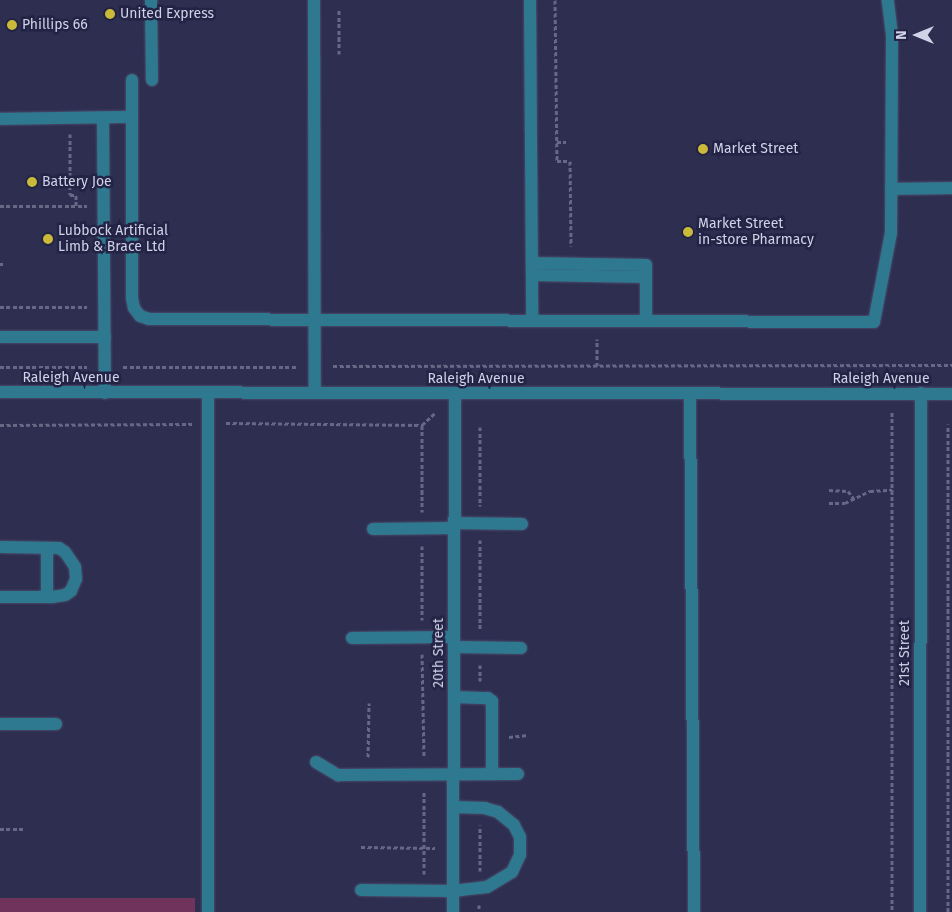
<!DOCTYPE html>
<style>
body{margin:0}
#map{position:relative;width:952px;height:912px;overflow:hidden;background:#2d2e50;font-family:"Fira Sans",sans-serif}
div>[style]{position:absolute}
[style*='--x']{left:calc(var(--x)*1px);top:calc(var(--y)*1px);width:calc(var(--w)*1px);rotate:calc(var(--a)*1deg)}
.green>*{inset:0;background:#6f335c;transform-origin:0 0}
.path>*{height:3px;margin-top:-1.5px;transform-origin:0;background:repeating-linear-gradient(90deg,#666886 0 4px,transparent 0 6.5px)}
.roads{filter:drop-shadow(0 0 1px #4a4c6b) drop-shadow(0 0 1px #4a4c6b)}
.minor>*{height:12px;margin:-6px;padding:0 6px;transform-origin:6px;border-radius:6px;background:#2e7990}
.dots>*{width:14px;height:14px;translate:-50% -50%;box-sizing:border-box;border:2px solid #232345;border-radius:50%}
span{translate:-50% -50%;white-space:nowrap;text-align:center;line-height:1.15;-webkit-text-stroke:5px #232345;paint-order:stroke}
.poi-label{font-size:14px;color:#d0d2e8}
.left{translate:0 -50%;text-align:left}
.street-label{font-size:14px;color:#d0d2e8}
.north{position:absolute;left:892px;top:10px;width:50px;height:50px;-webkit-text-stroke:4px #232345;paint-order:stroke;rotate:270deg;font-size:14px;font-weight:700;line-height:20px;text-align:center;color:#d0d2e8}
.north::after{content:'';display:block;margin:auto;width:18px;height:22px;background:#d0d2e8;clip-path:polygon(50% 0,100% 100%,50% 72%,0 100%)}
</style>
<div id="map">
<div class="green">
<i style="left:0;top:898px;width:195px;height:14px"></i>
</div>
<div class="path">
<i style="--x:555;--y:0;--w:161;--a:89.3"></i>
<i style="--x:557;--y:161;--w:13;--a:0"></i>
<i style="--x:570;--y:161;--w:85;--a:89.3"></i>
<i style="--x:339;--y:54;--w:44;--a:-90"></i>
<i style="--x:70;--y:134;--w:61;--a:90"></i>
<i style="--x:70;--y:195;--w:6;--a:0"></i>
<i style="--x:76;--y:195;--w:11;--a:90"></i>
<i style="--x:557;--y:142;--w:9;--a:0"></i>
<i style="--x:0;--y:206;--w:87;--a:0"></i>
<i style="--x:0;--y:264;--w:3;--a:0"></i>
<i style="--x:0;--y:307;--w:87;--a:0"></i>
<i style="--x:333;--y:366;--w:619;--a:-0.09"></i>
<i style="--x:597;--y:366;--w:27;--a:-90"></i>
<i style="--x:0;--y:367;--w:87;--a:0"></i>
<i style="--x:123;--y:367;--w:174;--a:0"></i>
<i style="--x:892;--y:412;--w:500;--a:90"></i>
<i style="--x:226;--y:423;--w:196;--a:0.6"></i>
<i style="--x:422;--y:425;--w:87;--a:90"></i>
<i style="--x:0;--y:425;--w:192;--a:-0.3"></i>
<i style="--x:422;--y:425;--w:19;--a:-43"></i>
<i style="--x:480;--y:427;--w:79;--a:90"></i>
<i style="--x:829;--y:490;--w:19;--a:3"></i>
<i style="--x:848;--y:491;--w:10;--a:53"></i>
<i style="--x:829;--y:503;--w:16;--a:0"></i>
<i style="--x:845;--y:503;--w:28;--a:-26"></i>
<i style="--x:870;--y:491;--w:22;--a:-3"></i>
<i style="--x:480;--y:540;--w:91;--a:90"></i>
<i style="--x:422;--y:546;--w:74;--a:90"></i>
<i style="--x:422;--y:654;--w:103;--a:88.9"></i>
<i style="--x:480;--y:665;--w:16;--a:90"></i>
<i style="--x:509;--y:737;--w:19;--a:-6"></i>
<i style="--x:368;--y:757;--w:54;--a:-88.9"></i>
<i style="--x:0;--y:829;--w:26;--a:0"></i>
<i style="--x:361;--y:847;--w:74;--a:0.8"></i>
<i style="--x:480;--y:871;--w:46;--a:-90"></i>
<i style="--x:424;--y:874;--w:83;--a:-90"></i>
<i style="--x:479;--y:905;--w:7;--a:90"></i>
<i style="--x:948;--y:912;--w:488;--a:-90"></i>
</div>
<div class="roads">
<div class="minor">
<i style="--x:151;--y:0;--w:80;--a:89.3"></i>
<i style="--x:314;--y:0;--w:393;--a:89.9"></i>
<i style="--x:530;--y:0;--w:320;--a:89.6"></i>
<i style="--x:132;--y:80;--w:218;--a:90"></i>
<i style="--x:132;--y:298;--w:10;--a:79"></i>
<i style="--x:134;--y:308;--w:10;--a:53"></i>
<i style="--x:140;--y:316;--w:9;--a:18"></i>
<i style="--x:149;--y:319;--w:725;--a:0.24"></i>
<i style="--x:874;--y:322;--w:91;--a:-79.2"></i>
<i style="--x:891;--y:233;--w:198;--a:-89.7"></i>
<i style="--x:892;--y:35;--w:35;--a:-97"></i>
<i style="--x:103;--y:118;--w:275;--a:89.6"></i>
<i style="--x:0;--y:119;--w:132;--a:-0.9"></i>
<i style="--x:891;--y:189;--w:61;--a:-0.9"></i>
<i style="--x:532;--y:263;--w:114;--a:1"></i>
<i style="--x:646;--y:265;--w:56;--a:90"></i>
<i style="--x:532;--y:275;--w:114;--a:1"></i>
<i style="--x:0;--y:337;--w:105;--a:0"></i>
<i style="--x:0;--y:392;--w:952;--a:0.12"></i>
<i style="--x:690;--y:393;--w:519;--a:89.56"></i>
<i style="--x:454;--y:523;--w:68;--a:0.8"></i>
<i style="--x:373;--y:529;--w:81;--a:-0.7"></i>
<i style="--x:0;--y:547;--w:59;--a:1"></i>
<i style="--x:59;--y:548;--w:7;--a:34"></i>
<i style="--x:65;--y:552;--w:18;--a:56"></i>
<i style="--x:75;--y:567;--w:12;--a:85"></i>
<i style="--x:76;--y:579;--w:13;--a:113"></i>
<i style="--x:71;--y:591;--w:7;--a:146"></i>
<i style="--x:65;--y:595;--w:12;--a:171"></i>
<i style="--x:53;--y:597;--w:53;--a:180"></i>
<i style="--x:47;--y:548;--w:49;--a:90"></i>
<i style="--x:352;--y:638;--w:102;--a:-0.6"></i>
<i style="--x:454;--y:647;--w:67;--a:0.9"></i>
<i style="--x:454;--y:697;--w:34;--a:2"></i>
<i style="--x:488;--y:698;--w:5;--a:37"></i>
<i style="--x:492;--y:701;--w:73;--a:90"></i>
<i style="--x:0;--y:724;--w:56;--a:0"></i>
<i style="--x:316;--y:762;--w:26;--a:31"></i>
<i style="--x:338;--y:775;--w:180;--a:-0.3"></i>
<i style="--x:361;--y:890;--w:92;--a:0.6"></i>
<i style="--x:453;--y:891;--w:26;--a:-7"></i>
<i style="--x:479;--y:888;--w:8;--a:-7"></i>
<i style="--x:487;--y:887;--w:29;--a:-31"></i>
<i style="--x:512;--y:872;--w:19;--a:-65"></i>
<i style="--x:520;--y:855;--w:18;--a:-90"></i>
<i style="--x:520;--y:837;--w:13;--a:-117"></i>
<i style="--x:514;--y:825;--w:21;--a:-141"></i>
<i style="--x:498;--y:812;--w:14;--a:-163"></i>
<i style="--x:485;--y:808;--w:32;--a:-178"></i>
<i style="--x:208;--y:912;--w:519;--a:-90"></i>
<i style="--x:453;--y:912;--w:518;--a:-89.78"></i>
<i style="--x:920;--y:912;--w:519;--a:-89.89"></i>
</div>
</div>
<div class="dots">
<i style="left:110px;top:14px;background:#cbba39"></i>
<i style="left:12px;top:25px;background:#cbba39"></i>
<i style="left:703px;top:149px;background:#cbba39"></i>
<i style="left:32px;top:182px;background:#cbba39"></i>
<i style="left:688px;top:232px;background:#cbba39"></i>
<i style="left:48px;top:239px;background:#cbba39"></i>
</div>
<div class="poi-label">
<span class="left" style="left:120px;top:14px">United Express</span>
<span class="left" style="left:22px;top:25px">Phillips 66</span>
<span class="left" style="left:713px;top:149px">Market Street</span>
<span class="left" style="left:42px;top:182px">Battery Joe</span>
<span class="left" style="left:698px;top:232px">Market Street<br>in-store Pharmacy</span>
<span class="left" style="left:58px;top:239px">Lubbock Artificial<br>Limb &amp; Brace Ltd</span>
</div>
<div class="street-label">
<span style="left:71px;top:378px">Raleigh Avenue</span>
<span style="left:476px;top:379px">Raleigh Avenue</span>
<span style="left:881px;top:379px">Raleigh Avenue</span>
<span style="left:439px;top:653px;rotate:-90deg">20th Street</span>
<span style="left:905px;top:653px;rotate:-90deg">21st Street</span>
</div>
<div class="north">N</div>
</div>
